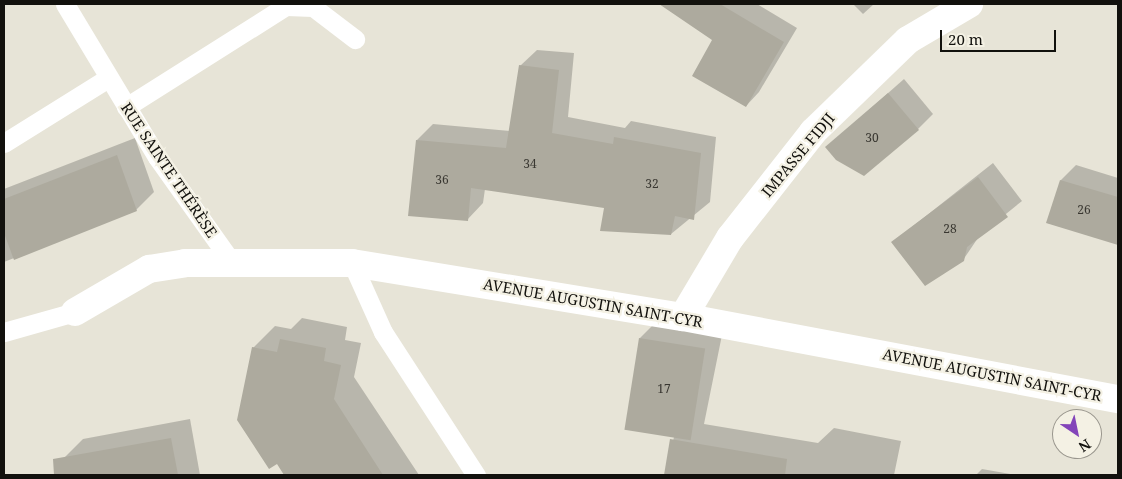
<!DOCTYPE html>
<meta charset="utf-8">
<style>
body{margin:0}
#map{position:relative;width:1122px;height:479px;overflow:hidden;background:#e7e4d7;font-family:"Noto Serif",serif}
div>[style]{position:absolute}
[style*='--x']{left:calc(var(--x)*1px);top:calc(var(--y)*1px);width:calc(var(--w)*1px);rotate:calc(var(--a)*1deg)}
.shadow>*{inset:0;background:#0003}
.building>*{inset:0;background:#adaa9e;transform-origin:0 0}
.lane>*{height:19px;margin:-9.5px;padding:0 9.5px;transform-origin:9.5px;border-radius:9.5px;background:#fff}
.street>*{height:28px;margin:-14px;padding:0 14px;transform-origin:14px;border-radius:14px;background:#fff}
span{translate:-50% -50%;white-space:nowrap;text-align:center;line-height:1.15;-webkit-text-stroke:4.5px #f4f1e4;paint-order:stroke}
.number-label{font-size:12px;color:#393731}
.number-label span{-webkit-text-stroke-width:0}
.street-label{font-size:15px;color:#12110d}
.frame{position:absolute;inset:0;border:5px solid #12110d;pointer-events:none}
.north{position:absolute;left:1052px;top:409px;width:50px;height:50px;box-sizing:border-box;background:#f4f1e4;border:1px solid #9a978e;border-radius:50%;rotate:146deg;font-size:14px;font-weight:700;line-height:20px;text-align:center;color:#12110d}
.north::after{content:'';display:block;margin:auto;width:18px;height:22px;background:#8344b9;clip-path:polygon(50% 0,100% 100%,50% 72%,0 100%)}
.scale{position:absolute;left:940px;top:30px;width:116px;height:22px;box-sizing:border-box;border:2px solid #12110d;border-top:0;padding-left:6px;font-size:15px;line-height:18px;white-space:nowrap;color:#12110d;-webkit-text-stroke:4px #f4f1e4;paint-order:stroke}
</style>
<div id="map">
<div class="shadow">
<i style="clip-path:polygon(697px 4px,757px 4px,797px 28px,759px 92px,746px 106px,714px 39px,688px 20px)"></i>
<i style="clip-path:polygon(853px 4px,874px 4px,863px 14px)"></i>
<i style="clip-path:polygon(537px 50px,574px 53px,568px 117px,625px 128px,631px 121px,716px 137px,710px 202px,671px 234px,605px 207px,485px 189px,483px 203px,467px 220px,417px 140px,433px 124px,510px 131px,520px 66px)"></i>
<i style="clip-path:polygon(904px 79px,933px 114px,918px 129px,827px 147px)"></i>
<i style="clip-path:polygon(135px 138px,154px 192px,136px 210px,4px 262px,4px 189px)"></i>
<i style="clip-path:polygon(993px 163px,1022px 201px,980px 235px,963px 260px,893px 242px)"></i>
<i style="clip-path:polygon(1076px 165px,1118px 178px,1116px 243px,1048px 223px,1061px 180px)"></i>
<i style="clip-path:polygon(302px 318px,347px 327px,345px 340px,361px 343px,354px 377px,419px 475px,286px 475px,277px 462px,253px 348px,275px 326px,291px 329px)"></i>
<i style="clip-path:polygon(659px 319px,723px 330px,704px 424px,818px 443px,834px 428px,901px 441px,894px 475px,665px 475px,674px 437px,640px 338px)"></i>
<i style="clip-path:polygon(190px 419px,200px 475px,67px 475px,64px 458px,83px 439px)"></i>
<i style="clip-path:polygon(982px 469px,1016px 475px,976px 475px)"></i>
</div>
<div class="building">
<i style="clip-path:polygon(659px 4px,720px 4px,784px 42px,746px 107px,692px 76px,712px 40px)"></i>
<i style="clip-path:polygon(519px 65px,559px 70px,552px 133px,613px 144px,614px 137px,701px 153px,694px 220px,675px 216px,671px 235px,600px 231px,604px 208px,471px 188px,468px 221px,408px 216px,416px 140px,506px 148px)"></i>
<i style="clip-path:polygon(888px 93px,919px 130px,864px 176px,836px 160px,825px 147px)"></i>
<i style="clip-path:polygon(117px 155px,137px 211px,14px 260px,4px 233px,4px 199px)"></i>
<i style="clip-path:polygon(978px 177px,1008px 217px,967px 247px,964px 261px,925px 286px,891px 242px)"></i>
<i style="clip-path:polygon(1060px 180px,1118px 197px,1118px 245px,1046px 223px)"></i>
<i style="left:639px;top:338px;width:67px;height:93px;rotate:9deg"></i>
<i style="clip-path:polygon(280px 339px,326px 348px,324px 361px,341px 365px,334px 399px,383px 475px,284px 475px,277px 464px,269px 469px,237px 420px,252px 347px,277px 352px)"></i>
<i style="clip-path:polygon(171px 438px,178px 475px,54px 475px,53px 459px)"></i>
<i style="clip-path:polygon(670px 439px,787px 459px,785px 475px,664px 475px)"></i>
</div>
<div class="lane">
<i style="--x:65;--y:4;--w:179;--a:59"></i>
<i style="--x:157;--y:157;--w:128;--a:54.6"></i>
<i style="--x:126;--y:107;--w:189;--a:-32.3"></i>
<i style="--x:286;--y:6;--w:27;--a:2"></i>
<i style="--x:313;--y:7;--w:53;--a:37.3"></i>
<i style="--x:4;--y:143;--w:123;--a:-32"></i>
<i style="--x:352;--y:263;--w:76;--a:65.8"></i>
<i style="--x:383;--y:332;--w:171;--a:57"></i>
<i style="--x:4;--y:332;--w:74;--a:-15.7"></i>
</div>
<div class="street">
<i style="--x:75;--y:312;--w:86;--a:-30.2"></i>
<i style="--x:149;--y:269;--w:36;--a:-9"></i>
<i style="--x:185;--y:263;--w:167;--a:0"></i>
<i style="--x:352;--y:263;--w:335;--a:9.3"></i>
<i style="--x:683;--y:317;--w:443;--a:10.7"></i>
<i style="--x:683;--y:317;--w:92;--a:-59.3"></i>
<i style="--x:730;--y:238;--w:135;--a:-51.9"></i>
<i style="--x:813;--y:132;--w:132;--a:-44.1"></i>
<i style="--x:908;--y:40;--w:71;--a:-30.5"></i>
</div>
<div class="number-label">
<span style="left:872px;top:138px">30</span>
<span style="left:530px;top:164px">34</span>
<span style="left:442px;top:180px">36</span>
<span style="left:652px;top:184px">32</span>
<span style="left:1084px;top:210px">26</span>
<span style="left:950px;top:229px">28</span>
<span style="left:664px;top:389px">17</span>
</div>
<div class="street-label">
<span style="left:798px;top:155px;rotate:-50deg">IMPASSE FIDJI</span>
<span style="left:169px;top:170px;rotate:56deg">RUE SAINTE THÉRÈSE</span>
<span style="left:593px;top:303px;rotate:10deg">AVENUE AUGUSTIN SAINT-CYR</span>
<span style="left:992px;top:375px;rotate:11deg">AVENUE AUGUSTIN SAINT-CYR</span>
</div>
<div class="frame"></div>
<div class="north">N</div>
<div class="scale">20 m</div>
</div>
